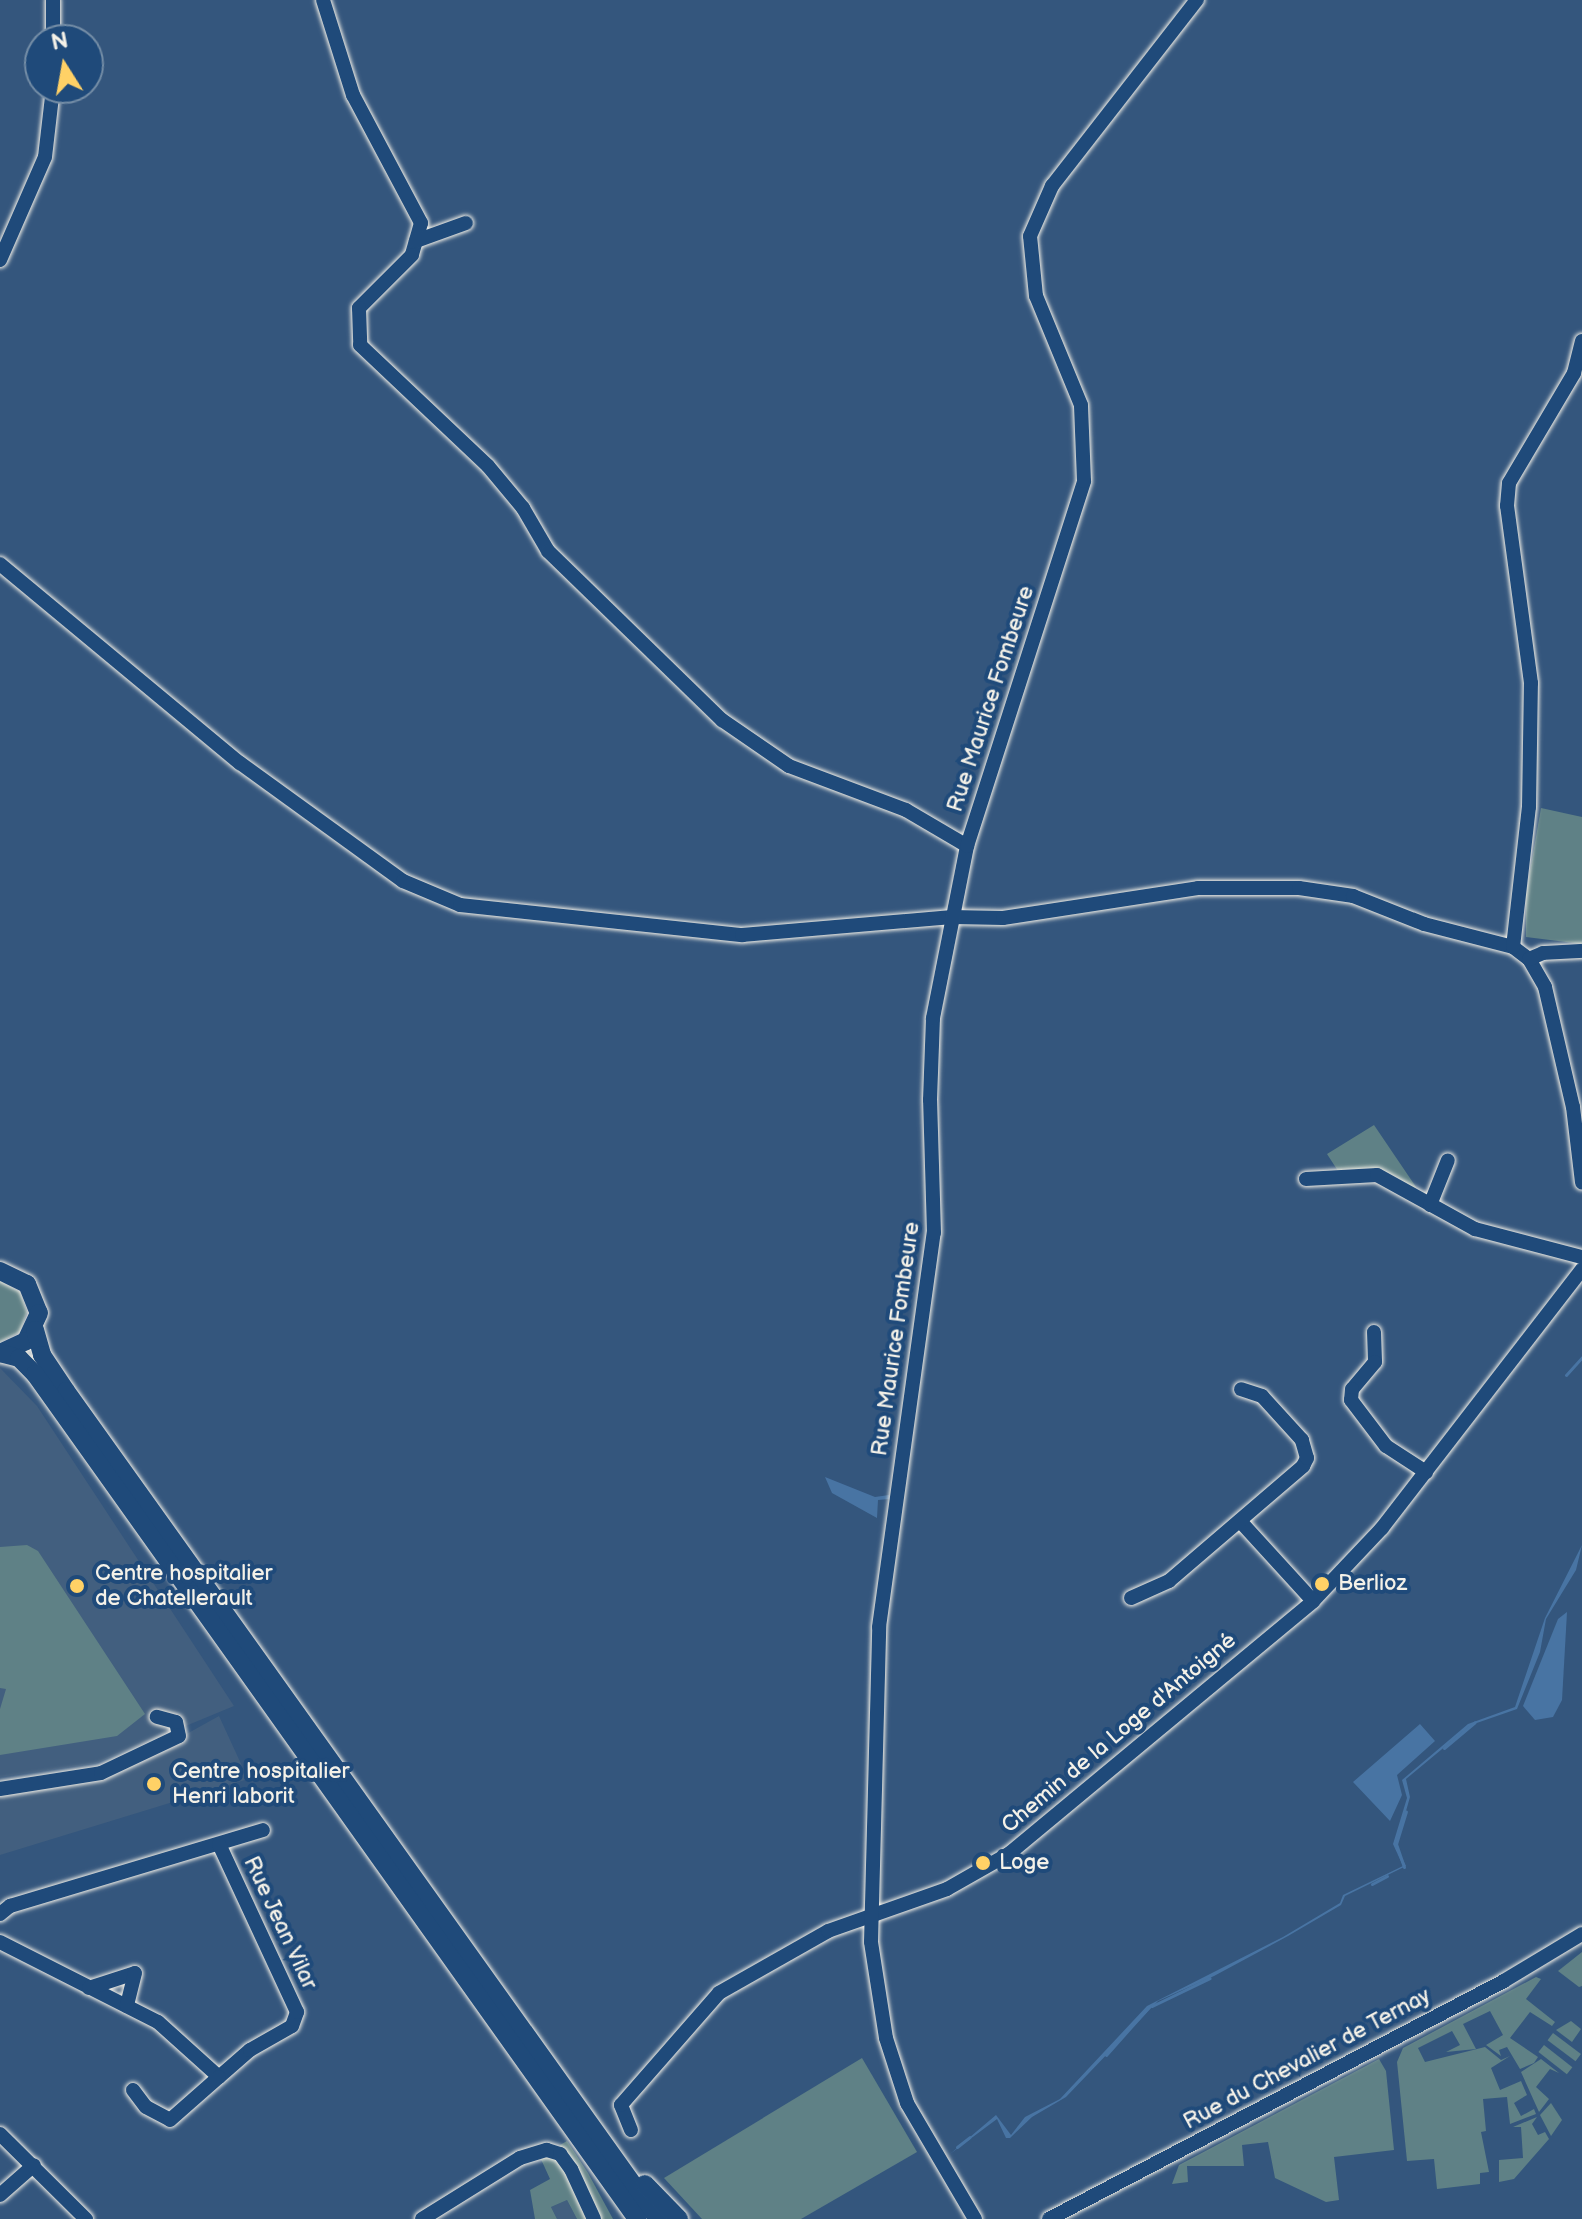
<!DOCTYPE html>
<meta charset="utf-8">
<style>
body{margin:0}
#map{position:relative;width:1582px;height:2219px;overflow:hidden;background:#34567d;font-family:"Balsamiq Sans",sans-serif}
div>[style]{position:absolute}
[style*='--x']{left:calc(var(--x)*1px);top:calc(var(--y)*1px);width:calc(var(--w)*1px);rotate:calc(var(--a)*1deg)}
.built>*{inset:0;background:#425f7f}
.green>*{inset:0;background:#5f8186;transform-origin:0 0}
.water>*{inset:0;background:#4874a3}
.stream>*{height:3px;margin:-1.5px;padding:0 1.5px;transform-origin:1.5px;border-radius:1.5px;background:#4874a3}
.roads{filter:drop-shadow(0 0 2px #f4f1e8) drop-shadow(0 0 2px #f4f1e8)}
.minor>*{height:14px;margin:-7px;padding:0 7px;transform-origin:7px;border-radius:7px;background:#1f4a7a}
.major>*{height:18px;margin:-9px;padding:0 9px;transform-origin:9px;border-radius:9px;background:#1f4a7a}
.dots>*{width:22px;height:22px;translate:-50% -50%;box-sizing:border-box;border:4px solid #1f4a7a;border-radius:50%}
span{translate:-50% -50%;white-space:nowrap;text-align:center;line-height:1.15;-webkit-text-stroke:8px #1f4a7a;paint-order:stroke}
.street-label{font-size:22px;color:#f4f1e8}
.poi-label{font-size:22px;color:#f4f1e8}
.left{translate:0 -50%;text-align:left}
.north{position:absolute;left:24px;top:24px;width:80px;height:80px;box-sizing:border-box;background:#1f4a7a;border:2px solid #748da6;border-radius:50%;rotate:349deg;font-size:22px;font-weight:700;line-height:32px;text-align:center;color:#f4f1e8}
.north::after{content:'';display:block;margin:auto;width:28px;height:36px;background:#ffd166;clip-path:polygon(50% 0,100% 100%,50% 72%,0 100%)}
</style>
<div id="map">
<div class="built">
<i style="clip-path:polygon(0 1368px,37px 1406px,234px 1706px,96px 1763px,0 1777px)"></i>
<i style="clip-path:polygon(219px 1716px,248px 1779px,0 1855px,0 1793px,107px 1778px)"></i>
<i style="clip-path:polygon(567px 2200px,577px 2219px,557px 2219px,551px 2207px)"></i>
</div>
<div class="green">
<i style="clip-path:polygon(1541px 808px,1582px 817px,1582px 944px,1526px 937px,1526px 894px)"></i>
<i style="clip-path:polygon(1374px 1125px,1416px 1187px,1414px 1189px,1379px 1169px,1340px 1174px,1327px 1154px)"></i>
<i style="clip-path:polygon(0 1281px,20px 1292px,27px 1312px,20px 1332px,0 1342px)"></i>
<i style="clip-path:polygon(27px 1545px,38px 1551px,145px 1714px,117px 1736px,0 1755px,0 1709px,6px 1689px,0 1688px,0 1547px)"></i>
<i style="clip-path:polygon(1582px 1952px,1582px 1986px,1579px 1987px,1558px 1971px)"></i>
<i style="clip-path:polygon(1536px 1977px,1541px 1979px,1526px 1999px,1555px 2022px,1552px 2026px,1530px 2012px,1510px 2038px,1538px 2057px,1534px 2063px,1520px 2069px,1507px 2047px,1499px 2050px,1501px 2056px,1486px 2045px,1503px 2035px,1490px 2011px,1463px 2024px,1476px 2049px,1446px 2052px,1460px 2045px,1452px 2031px,1418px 2048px,1425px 2062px,1485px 2047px,1501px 2060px,1510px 2056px,1491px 2068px,1500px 2090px,1521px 2081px,1527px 2095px,1514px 2103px,1521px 2116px,1534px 2109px,1536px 2114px,1510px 2124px,1507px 2097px,1483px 2099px,1486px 2131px,1481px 2132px,1489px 2172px,1480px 2173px,1480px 2184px,1437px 2189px,1434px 2159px,1407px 2161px,1397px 2062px,1403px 2048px)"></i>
<i style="clip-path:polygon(1571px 2021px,1581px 2029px,1572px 2042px,1556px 2030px)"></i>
<i style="left:1553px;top:2033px;width:35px;height:9px;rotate:37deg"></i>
<i style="left:1544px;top:2045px;width:36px;height:9px;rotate:38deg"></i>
<i style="clip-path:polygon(862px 2058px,917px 2152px,801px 2219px,702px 2219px,664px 2178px)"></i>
<i style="clip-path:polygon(1379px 2059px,1386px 2071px,1394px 2150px,1334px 2157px,1339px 2200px,1326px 2202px,1275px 2178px,1268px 2142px,1242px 2145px,1244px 2166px,1187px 2166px,1188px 2182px,1172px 2184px,1179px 2165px)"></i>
<i style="clip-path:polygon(1541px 2059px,1559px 2073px,1550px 2069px,1536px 2087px,1549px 2099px,1539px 2112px,1521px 2072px)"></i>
<i style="clip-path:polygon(1551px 2103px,1562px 2120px,1551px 2136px,1540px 2115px)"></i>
<i style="clip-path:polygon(1537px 2117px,1532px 2124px,1538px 2135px,1545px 2132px,1549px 2139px,1514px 2179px,1499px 2182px,1499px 2160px,1523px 2158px,1521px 2127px,1513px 2127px)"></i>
<i style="clip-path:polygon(567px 2141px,588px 2173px,613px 2219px,600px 2219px,560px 2145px)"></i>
<i style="clip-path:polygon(552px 2156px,561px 2163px,589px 2219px,577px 2219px,567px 2200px,551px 2207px,557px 2219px,535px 2219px,530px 2190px,550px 2179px,540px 2157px)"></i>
</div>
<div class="water">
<i style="clip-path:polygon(825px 1477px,875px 1497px,889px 1495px,889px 1499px,878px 1500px,877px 1518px,832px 1493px)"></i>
<i style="clip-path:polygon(1582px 1545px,1576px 1570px,1546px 1619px,1540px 1652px,1517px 1709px,1471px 1725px,1406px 1779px,1410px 1797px,1396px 1846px,1406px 1866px,1345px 1896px,1341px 1905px,1288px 1936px,1214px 1976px,1158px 2001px,1066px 2097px,1032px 2117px,1010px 2138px,1006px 2138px,997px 2119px,950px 2154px,996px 2115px,1011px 2135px,1025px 2117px,1060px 2099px,1147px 2006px,1283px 1937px,1340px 1903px,1343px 1895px,1403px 1866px,1393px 1844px,1407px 1798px,1402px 1780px,1468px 1724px,1515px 1707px,1545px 1618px)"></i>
<i style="clip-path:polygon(1567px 1612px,1562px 1700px,1553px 1717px,1535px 1720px,1523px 1706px,1558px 1619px)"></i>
<i style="clip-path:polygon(1420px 1724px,1435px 1741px,1397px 1775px,1402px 1795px,1390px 1821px,1353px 1782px)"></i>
</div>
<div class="stream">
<i style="--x:1566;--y:1375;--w:24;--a:-48"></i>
<i style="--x:1444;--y:1748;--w:40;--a:-40"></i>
<i style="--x:1404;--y:1867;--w:24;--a:-109"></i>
<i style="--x:1396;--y:1844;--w:34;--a:-73"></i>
<i style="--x:1372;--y:1884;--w:17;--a:-28"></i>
<i style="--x:1152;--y:2006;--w:64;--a:-25.8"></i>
<i style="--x:1106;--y:2055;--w:60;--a:-48.4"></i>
<i style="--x:957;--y:2147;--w:16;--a:-38"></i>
</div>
<div class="roads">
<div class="minor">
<i style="--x:323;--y:0;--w:100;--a:72.5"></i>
<i style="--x:353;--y:95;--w:145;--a:62"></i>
<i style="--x:421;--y:223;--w:33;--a:106"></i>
<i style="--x:412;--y:255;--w:75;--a:135"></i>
<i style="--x:359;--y:308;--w:37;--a:88"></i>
<i style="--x:360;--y:345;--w:176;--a:43.4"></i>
<i style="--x:488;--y:466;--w:55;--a:50.2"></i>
<i style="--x:523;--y:508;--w:50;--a:59.8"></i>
<i style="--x:548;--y:551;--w:243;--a:44.2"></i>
<i style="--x:722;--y:720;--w:81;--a:34.5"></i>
<i style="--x:789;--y:766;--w:125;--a:20.6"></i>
<i style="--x:906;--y:810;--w:71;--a:30.5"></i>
<i style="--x:53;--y:40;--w:40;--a:-90"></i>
<i style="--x:416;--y:241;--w:53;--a:-19.8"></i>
<i style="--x:0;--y:260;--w:112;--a:-66.4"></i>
<i style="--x:45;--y:157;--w:69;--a:-83.4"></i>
<i style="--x:0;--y:564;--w:312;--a:39.7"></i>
<i style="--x:240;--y:763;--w:201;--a:35.9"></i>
<i style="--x:403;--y:881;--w:62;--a:22.8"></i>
<i style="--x:460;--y:905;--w:284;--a:6.1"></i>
<i style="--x:742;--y:935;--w:211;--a:-4.9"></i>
<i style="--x:952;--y:917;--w:51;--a:1.1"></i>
<i style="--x:1003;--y:918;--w:197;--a:-8.7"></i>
<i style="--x:1198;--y:888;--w:101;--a:0"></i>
<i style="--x:1299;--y:888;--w:55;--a:8.4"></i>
<i style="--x:1353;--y:896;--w:76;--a:21.5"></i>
<i style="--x:1424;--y:924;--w:92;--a:14.5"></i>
<i style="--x:1513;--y:947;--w:20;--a:37"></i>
<i style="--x:1529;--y:959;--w:32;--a:60"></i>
<i style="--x:1545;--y:987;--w:123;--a:76.9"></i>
<i style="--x:1573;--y:1107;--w:76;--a:83.2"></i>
<i style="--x:1513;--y:947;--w:141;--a:-83.5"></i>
<i style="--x:1529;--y:807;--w:124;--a:-89.1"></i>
<i style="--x:1531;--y:683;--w:179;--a:-97.7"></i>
<i style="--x:1507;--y:506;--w:23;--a:-85"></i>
<i style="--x:1509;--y:483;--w:128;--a:-59.4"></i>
<i style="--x:1574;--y:373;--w:33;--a:-76"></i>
<i style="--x:1529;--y:959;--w:15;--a:-23"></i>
<i style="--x:1543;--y:953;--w:39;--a:-3"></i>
<i style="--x:1306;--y:1179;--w:71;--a:-3.2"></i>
<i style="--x:1377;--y:1175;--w:112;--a:28.9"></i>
<i style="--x:1475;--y:1229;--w:111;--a:14.7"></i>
<i style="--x:1430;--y:1205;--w:48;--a:-68.2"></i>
<i style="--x:1374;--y:1332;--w:30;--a:88"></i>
<i style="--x:1375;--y:1362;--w:35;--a:130"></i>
<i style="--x:1352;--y:1389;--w:11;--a:95"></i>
<i style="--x:1351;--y:1400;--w:58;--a:52.7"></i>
<i style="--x:1386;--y:1446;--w:48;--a:33"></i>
<i style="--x:1240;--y:1521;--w:108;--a:47.6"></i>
<i style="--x:1131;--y:1598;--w:42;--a:-24.1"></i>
<i style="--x:1169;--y:1581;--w:177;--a:-40.6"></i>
<i style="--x:1303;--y:1466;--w:9;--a:-63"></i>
<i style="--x:1307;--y:1458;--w:19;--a:-106"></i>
<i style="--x:1302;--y:1440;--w:59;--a:-132.3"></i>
<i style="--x:1262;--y:1396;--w:22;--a:-162"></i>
<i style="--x:0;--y:1789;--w:102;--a:-9"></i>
<i style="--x:101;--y:1773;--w:86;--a:-25.4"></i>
<i style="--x:179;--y:1736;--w:14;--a:-102"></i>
<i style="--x:176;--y:1722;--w:20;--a:-165"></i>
<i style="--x:0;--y:1914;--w:13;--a:-39"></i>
<i style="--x:10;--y:1906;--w:264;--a:-16.7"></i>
<i style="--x:0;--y:1942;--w:177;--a:26.9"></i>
<i style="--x:158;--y:2022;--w:82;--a:42"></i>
<i style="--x:219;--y:2077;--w:41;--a:-41.1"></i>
<i style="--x:250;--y:2050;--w:48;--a:-29.7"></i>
<i style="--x:292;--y:2026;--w:15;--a:-70"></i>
<i style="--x:297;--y:2012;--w:185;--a:-114.9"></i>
<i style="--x:89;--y:1988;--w:48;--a:-18.1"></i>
<i style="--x:135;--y:1973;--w:34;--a:104"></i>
<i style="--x:133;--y:2090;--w:21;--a:53"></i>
<i style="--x:146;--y:2107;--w:27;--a:28"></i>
<i style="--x:170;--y:2120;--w:65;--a:-41.3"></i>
<i style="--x:631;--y:2130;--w:27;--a:-112"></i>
<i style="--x:621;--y:2105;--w:149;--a:-48.8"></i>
<i style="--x:719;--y:1993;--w:125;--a:-29.6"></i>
<i style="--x:828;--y:1931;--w:126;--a:-19.4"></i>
<i style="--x:947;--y:1889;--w:73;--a:-29.7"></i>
<i style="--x:1010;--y:1853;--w:394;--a:-39.7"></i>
<i style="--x:1313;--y:1601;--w:100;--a:-46.6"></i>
<i style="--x:1382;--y:1528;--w:327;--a:-52.3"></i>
<i style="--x:0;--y:2134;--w:121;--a:44.7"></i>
<i style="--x:0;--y:2195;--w:45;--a:-41.4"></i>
<i style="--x:422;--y:2219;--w:115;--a:-31.9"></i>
<i style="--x:520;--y:2158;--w:28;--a:-17"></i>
<i style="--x:547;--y:2150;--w:14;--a:17"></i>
<i style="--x:560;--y:2154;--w:19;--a:54"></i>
<i style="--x:571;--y:2169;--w:55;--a:65.3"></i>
<i style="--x:975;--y:2219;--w:134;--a:-120.4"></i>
<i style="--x:907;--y:2103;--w:68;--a:-107.9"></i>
<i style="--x:886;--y:2038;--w:97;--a:-98.9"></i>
<i style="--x:871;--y:1942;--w:315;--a:-88.5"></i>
<i style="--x:879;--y:1627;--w:398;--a:-82.1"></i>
<i style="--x:934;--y:1233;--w:133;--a:-91.7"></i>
<i style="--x:930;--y:1100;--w:82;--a:-87.9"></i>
<i style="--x:933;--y:1018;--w:175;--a:-78.8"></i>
<i style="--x:967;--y:846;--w:383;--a:-72.2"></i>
<i style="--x:1084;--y:481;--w:76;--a:-92.3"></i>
<i style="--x:1081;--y:405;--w:118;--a:-112.4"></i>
<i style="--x:1036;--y:296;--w:60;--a:-95.7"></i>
<i style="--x:1030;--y:236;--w:55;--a:-66.3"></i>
<i style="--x:1052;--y:186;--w:236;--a:-52.1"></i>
<i style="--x:1049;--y:2219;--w:513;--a:-27.61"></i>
<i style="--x:1504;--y:1981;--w:91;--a:-31.1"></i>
</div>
<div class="major">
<i style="--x:0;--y:1271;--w:30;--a:26"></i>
<i style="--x:27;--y:1284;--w:31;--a:68"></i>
<i style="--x:39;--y:1313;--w:31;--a:115"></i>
<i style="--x:26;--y:1341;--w:29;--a:155"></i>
<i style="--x:35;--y:1330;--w:26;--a:74"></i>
<i style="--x:42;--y:1355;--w:43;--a:56.3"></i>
<i style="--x:66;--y:1391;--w:1018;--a:54.44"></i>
<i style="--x:0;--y:1353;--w:20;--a:15"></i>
<i style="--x:19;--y:1358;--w:23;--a:45"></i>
<i style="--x:35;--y:1374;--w:1038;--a:54.53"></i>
<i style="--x:645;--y:2184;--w:49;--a:45.8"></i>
</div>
</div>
<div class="dots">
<i style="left:1322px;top:1584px;background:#ffd166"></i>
<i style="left:77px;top:1586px;background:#ffd166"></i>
<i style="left:154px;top:1784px;background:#ffd166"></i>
<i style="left:983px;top:1863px;background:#ffd166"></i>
</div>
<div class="street-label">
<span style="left:991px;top:699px;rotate:-72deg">Rue Maurice Fombeure</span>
<span style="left:896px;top:1339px;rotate:-82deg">Rue Maurice Fombeure</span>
<span style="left:1119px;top:1733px;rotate:-40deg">Chemin de la Loge d'Antoigné</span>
<span style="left:280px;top:1923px;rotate:65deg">Rue Jean Vilar</span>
<span style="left:1307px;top:2059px;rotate:-28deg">Rue du Chevalier de Ternay</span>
</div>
<div class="poi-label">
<span class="left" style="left:95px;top:1586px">Centre hospitalier<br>de Chatellerault</span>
<span class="left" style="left:1338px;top:1584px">Berlioz</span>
<span class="left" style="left:172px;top:1784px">Centre hospitalier<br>Henri laborit</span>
<span class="left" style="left:999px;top:1863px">Loge</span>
</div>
<div class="north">N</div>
</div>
